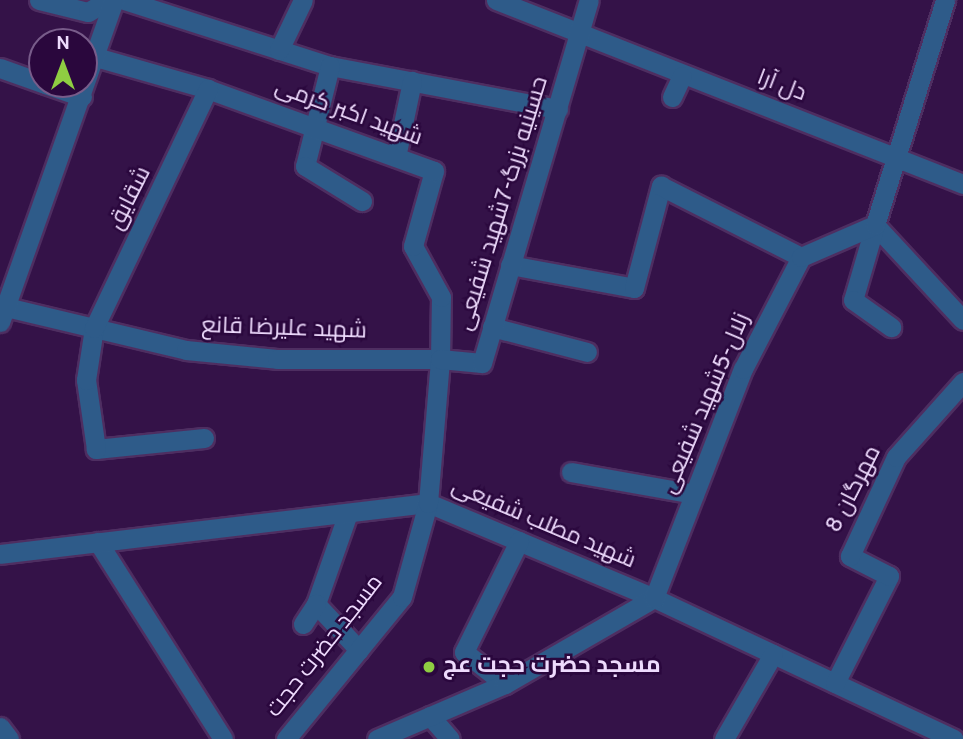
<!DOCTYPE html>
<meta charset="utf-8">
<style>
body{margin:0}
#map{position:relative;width:963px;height:739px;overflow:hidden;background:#341248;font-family:Overpass,Cairo,sans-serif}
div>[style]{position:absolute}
.roads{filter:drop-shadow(2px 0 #4e2e61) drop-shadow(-2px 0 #4e2e61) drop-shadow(0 2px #4e2e61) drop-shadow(0 -2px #4e2e61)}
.minor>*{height:19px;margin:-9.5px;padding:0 9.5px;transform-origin:9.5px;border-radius:9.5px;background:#2e5b89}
.dots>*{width:19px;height:19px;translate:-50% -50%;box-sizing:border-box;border:4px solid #2a073d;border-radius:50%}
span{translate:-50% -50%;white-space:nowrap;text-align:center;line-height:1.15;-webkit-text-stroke:5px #2a073d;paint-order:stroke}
.street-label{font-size:23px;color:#eedbfd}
.poi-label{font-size:23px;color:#eedbfd;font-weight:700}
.left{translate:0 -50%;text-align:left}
.north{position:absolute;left:28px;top:28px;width:70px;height:70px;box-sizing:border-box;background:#2a073d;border:2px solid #785c8a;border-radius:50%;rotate:0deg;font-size:19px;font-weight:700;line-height:28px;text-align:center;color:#eedbfd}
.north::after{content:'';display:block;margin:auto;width:24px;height:32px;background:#8fcd42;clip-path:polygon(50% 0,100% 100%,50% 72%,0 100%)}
</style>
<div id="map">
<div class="roads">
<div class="minor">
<i style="left:39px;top:0;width:50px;rotate:13.8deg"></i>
<i style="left:88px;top:12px;width:23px;rotate:-31deg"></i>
<i style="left:124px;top:0;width:216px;rotate:17.8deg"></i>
<i style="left:330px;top:66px;width:232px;rotate:10.7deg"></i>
<i style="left:496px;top:0;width:502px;rotate:21.5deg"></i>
<i style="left:279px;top:50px;width:55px;rotate:-64.4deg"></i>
<i style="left:330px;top:66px;width:103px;rotate:104deg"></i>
<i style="left:305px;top:166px;width:67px;rotate:31.6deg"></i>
<i style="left:0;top:68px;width:45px;rotate:19.7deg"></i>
<i style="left:45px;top:84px;width:39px;rotate:19deg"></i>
<i style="left:672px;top:97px;width:23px;rotate:-65deg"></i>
<i style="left:396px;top:157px;width:78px;rotate:-78.1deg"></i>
<i style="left:875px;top:225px;width:129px;rotate:47.2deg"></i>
<i style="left:875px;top:225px;width:78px;rotate:106.3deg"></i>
<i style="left:853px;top:300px;width:47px;rotate:35.4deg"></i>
<i style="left:510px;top:265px;width:126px;rotate:10.5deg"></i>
<i style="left:634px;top:288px;width:106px;rotate:-75.2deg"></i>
<i style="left:661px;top:186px;width:157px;rotate:26.9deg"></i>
<i style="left:6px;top:307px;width:185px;rotate:13.4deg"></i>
<i style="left:186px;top:350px;width:91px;rotate:5.6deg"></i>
<i style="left:277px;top:359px;width:163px"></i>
<i style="left:440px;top:359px;width:62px;rotate:-89.1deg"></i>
<i style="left:441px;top:297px;width:58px;rotate:-118.8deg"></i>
<i style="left:413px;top:246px;width:78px;rotate:-74.4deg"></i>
<i style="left:434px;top:171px;width:240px;rotate:-160.1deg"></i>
<i style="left:208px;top:89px;width:116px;rotate:-164.1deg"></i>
<i style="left:0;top:322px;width:342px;rotate:-70.5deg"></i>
<i style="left:492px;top:327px;width:98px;rotate:14.7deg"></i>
<i style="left:204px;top:438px;width:109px;rotate:174.2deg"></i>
<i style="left:96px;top:449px;width:70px;rotate:-98.2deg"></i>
<i style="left:86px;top:380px;width:53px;rotate:-81.3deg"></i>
<i style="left:94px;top:328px;width:265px;rotate:-64.5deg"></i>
<i style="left:571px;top:472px;width:125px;rotate:10.1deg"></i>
<i style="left:348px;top:513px;width:96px;rotate:109.4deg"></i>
<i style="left:316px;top:604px;width:63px;rotate:46.9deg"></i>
<i style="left:98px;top:542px;width:233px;rotate:57.6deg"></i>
<i style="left:0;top:554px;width:431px;rotate:-6.8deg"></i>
<i style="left:428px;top:503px;width:245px;rotate:22.8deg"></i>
<i style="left:654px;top:598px;width:331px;rotate:25.2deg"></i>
<i style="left:303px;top:624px;width:24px;rotate:-57deg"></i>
<i style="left:835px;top:683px;width:120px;rotate:-63.2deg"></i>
<i style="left:889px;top:576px;width:44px;rotate:-152.9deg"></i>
<i style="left:850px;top:556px;width:109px;rotate:-65.1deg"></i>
<i style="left:896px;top:457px;width:101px;rotate:-48.2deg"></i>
<i style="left:505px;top:684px;width:52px;rotate:-142deg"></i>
<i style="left:464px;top:652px;width:124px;rotate:-63.6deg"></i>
<i style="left:430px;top:716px;width:30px;rotate:49deg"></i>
<i style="left:0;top:727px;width:15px;rotate:53deg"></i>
<i style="left:286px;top:739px;width:183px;rotate:-50.8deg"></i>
<i style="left:402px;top:597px;width:98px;rotate:-74.5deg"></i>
<i style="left:428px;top:503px;width:144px;rotate:-85.2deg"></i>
<i style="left:440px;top:359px;width:42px;rotate:5.4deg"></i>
<i style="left:482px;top:363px;width:378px;rotate:-73.6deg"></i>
<i style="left:377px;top:739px;width:139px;rotate:-23.3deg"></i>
<i style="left:505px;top:684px;width:172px;rotate:-30deg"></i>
<i style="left:654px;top:598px;width:246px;rotate:-68.8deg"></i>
<i style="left:743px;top:369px;width:126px;rotate:-62.6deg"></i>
<i style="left:801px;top:257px;width:81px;rotate:-23.4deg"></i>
<i style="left:875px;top:225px;width:236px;rotate:-72.7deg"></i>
<i style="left:724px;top:739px;width:98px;rotate:-60deg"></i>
</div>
</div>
<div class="dots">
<i style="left:429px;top:667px;background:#8fcd42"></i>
</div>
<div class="street-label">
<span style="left:781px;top:87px;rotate:21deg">دل آرا</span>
<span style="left:348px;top:114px;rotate:20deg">شهید اکبر کرمی</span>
<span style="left:131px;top:199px;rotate:-63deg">شقایق</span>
<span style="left:504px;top:204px;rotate:-73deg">حسینیه بزرگ-7شهید شفیعی</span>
<span style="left:284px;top:330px;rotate:2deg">شهید علیرضا قانع</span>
<span style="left:707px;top:404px;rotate:-67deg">زلال-5شهید شفیعی</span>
<span style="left:855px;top:490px;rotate:-63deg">مهرگان 8</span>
<span style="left:543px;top:525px;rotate:23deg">شهید مطلب شفیعی</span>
<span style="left:326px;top:647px;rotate:-52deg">مسجد حضرت حجت</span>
</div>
<div class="poi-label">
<span class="left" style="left:443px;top:667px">مسجد حضرت حجت عج</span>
</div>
<div class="north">N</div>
</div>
